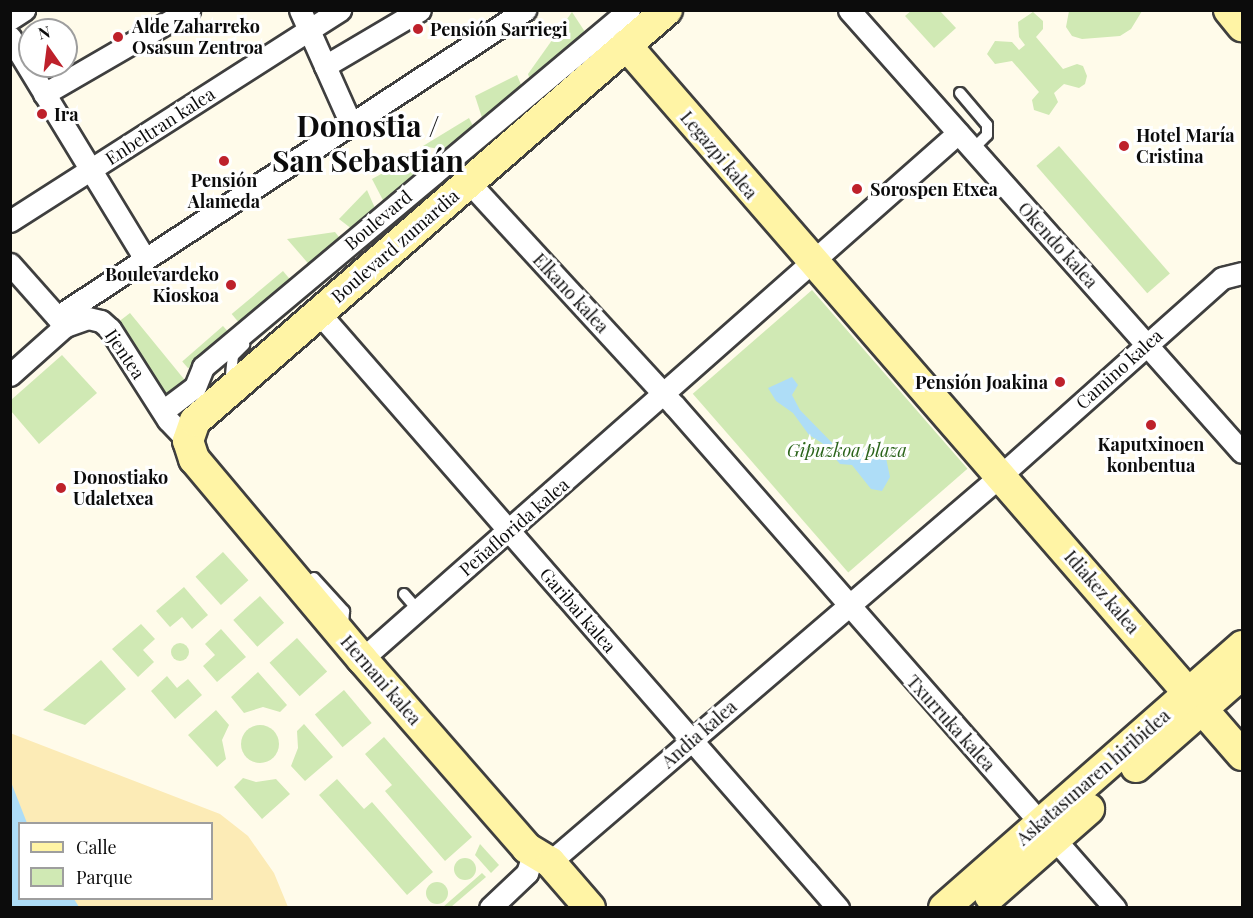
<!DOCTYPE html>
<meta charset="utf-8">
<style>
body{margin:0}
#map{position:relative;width:1253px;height:918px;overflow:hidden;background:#fffbea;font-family:"Playfair Display",serif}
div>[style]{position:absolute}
.green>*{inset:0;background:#d0e9b4;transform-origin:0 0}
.round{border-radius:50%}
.sand>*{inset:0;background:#fcebb6}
.water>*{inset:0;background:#aeddf7}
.roads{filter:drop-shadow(2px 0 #3f3f3f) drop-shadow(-2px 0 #3f3f3f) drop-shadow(0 2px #3f3f3f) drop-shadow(0 -2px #3f3f3f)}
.lane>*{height:10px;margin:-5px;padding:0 5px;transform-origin:5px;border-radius:5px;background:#fff}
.street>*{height:21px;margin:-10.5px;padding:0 10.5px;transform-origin:10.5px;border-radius:10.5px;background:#fff}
.secondary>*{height:30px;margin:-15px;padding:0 15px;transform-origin:15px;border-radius:15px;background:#fff4a5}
.dots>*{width:16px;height:16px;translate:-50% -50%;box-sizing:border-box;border:3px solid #fff;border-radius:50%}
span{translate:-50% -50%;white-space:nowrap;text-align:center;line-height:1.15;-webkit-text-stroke:6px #fff;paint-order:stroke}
.poi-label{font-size:18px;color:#0c0c0c;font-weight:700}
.left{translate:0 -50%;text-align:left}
.right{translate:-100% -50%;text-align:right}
.street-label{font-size:18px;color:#0c0c0c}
.park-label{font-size:18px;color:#2b641b;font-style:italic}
.town-label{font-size:30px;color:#0c0c0c;font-weight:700}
.frame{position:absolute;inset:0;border:12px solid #0c0c0c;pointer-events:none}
.legend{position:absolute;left:18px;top:822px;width:195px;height:78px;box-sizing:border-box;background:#fff;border:2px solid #9e9e9e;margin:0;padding:8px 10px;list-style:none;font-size:18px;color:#0c0c0c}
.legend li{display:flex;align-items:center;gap:12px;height:30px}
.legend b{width:30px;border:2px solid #9e9e9e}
.north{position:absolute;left:18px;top:18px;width:60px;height:60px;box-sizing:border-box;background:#fff;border:2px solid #9e9e9e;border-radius:50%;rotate:346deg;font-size:16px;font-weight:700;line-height:24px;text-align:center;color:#0c0c0c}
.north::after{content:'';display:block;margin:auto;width:21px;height:27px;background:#be212b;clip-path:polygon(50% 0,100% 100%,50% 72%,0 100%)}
</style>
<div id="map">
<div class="green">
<i style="clip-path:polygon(912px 10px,940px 11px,956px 28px,934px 48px,905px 16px)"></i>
<i style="clip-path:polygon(1069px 11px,1069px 10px,1142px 11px,1131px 29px,1120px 36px,1082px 39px,1072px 36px,1066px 27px)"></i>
<i style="clip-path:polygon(572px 12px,587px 35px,532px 86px,528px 74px)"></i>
<i style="clip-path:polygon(1033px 12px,1043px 21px,1043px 29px,1036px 37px,1063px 69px,1077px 64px,1083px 66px,1087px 76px,1085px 84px,1079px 88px,1064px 84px,1054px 93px,1058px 102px,1049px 115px,1034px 110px,1032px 100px,1039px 92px,1012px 61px,995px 64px,987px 54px,995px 41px,1012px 42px,1019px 50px,1025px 45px,1019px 37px,1018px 22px)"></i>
<i style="clip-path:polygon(517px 75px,524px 92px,485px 127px,475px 96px)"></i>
<i style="clip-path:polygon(469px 118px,477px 134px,454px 152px,423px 146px)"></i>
<i style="left:1059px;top:146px;width:169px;height:30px;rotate:49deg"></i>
<i style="clip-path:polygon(414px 156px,437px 166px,387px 208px,372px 179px)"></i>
<i style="clip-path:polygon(367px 190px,378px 215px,357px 233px,339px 219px)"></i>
<i style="clip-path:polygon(335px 232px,343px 242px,313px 269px,287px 239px)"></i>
<i style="left:283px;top:271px;width:16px;height:67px;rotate:50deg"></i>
<i style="left:812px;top:290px;width:237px;height:158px;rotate:49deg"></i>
<i style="clip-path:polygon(130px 313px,188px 384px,166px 404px,117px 323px)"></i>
<i style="left:223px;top:326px;width:9px;height:54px;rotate:49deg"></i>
<i style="clip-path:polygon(62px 355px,97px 393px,39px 444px,11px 411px,11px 400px)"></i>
<i style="left:223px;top:552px;width:38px;height:37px;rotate:48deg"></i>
<i style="clip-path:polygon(184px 587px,208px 615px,192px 629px,182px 617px,170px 627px,156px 611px)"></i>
<i style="left:260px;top:596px;width:36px;height:36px;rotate:48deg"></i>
<i style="clip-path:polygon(141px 624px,155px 639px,143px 650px,154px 662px,138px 677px,112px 649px)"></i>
<i style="clip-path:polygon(221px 629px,246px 657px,217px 682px,203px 666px,215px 655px,205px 644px)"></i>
<i style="left:297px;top:638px;width:45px;height:37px;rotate:48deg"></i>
<i class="round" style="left:171px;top:643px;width:18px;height:18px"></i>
<i style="clip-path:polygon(101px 660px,126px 689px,85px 725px,43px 710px)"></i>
<i style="clip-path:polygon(258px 672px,287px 705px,280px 712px,263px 707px,244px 713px,231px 697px)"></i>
<i style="clip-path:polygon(167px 676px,177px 688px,188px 679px,202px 695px,175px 719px,151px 691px)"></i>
<i style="left:344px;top:690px;width:43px;height:38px;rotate:50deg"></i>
<i style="clip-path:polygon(216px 710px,229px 725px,222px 740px,226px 759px,217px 767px,188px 735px)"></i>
<i style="clip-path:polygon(304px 724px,333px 757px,305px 781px,291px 766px,298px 748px,297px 731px)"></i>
<i class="round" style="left:241px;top:725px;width:38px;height:38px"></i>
<i style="clip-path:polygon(384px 737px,472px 837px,445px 861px,385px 791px,392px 785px,365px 754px)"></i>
<i style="clip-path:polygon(243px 778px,256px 782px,276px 779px,290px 794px,262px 819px,234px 787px)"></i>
<i style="clip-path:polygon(337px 779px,364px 809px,372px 802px,433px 872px,407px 895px,319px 795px)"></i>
<i style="clip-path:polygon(480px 844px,499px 865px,491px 873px,475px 855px)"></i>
<i class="round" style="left:454px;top:858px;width:22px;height:22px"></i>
<i style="clip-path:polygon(482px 873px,486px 877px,451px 907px,443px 907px)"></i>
<i class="round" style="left:426px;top:882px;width:22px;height:22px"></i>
</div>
<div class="sand">
<i style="clip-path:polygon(evenodd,10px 733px,220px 814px,248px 836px,274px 873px,288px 907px,11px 907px,10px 733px,20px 824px,212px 824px,212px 898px,20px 898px,20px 824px)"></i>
</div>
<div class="water">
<i style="clip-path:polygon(792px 377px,798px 385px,792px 395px,800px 410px,842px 453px,872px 448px,886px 458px,890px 477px,882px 491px,871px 489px,852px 465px,840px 464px,822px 443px,809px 435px,793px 413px,776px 401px,768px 388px)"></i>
<i style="clip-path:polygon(11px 782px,27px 823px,20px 824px,20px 898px,74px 899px,79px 907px,11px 907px)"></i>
</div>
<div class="roads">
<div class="lane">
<i style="left:960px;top:93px;width:42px;rotate:49.8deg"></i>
<i style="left:987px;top:125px;width:10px;rotate:90deg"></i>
<i style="left:987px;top:135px;width:20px;rotate:135deg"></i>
<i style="left:230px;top:384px;width:28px;rotate:-84deg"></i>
<i style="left:233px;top:356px;width:16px;rotate:-45deg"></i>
<i style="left:314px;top:578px;width:45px;rotate:47.7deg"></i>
<i style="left:344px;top:611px;width:15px;rotate:94deg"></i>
<i style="left:404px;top:594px;width:21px;rotate:49deg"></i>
</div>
<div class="street">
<i style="left:300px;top:10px;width:61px;rotate:65.9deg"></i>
<i style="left:325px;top:66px;width:110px;rotate:-30.5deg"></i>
<i style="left:849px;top:10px;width:591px;rotate:48.36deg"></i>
<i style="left:10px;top:19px;width:17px;rotate:-33deg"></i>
<i style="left:10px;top:37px;width:260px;rotate:58.7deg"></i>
<i style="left:325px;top:66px;width:64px;rotate:65.9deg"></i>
<i style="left:44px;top:94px;width:168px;rotate:-30.1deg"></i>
<i style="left:477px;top:191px;width:291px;rotate:47.4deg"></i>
<i style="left:674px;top:405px;width:669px;rotate:48.76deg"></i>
<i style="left:10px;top:221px;width:392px;rotate:-32.6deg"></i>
<i style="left:10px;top:264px;width:83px;rotate:48.4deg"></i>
<i style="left:319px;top:313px;width:790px;rotate:48.9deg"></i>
<i style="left:57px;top:317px;width:560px;rotate:-33.26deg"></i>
<i style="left:10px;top:375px;width:74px;rotate:-41.7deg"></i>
<i style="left:65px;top:326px;width:24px;rotate:-19deg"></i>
<i style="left:88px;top:318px;width:13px;rotate:13deg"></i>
<i style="left:101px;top:321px;width:12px;rotate:42deg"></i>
<i style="left:110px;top:329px;width:108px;rotate:57.5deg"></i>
<i style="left:168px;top:420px;width:29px;rotate:46deg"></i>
<i style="left:163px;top:411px;width:40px;rotate:-37deg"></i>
<i style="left:195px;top:387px;width:22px;rotate:-68deg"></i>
<i style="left:203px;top:367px;width:556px;rotate:-39.96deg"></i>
<i style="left:362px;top:659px;width:795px;rotate:-41.43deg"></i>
<i style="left:550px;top:862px;width:593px;rotate:-40.62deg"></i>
<i style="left:1000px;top:476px;width:297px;rotate:-41.7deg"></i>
<i style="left:1222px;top:278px;width:21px;rotate:-14deg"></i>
<i style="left:490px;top:908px;width:51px;rotate:-43.4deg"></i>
<i style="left:527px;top:873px;width:13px;rotate:-72deg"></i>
<i style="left:531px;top:861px;width:14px;rotate:-107deg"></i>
</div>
<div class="secondary">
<i style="left:1229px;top:10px;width:21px;rotate:51deg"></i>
<i style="left:626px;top:45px;width:940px;rotate:49.05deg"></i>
<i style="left:1136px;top:767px;width:141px;rotate:-41.3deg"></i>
<i style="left:990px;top:896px;width:132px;rotate:-41.3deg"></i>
<i style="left:590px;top:908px;width:61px;rotate:-131deg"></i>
<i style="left:550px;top:862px;width:27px;rotate:-149deg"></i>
<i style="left:527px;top:848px;width:251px;rotate:-131.1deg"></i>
<i style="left:362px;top:659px;width:261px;rotate:-130deg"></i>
<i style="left:194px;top:459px;width:19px;rotate:-108deg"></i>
<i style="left:188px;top:441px;width:21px;rotate:-71deg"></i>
<i style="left:195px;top:421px;width:626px;rotate:-41.05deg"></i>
<i style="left:944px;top:908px;width:397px;rotate:-41.3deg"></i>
</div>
</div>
<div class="dots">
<i style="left:418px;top:29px;background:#be212b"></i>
<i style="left:118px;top:37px;background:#be212b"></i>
<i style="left:42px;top:114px;background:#be212b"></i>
<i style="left:1124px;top:146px;background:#be212b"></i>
<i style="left:224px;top:161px;background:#be212b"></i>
<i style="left:857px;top:189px;background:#be212b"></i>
<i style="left:231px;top:285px;background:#be212b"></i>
<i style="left:1060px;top:382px;background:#be212b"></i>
<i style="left:1151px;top:425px;background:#be212b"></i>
<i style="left:61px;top:488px;background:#be212b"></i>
</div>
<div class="poi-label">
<span class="left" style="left:132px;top:37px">Alde Zaharreko<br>Osasun Zentroa</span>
<span class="left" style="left:430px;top:29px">Pensión Sarriegi</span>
<span class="left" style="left:54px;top:114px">Ira</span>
<span class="left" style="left:1136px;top:146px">Hotel María<br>Cristina</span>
<span style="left:224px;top:191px">Pensión<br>Alameda</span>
<span class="left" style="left:870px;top:189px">Sorospen Etxea</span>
<span class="right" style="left:219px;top:285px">Boulevardeko<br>Kioskoa</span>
<span class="right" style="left:1048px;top:382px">Pensión Joakina</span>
<span style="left:1151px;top:455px">Kaputxinoen<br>konbentua</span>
<span class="left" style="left:73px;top:488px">Donostiako<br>Udaletxea</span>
</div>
<div class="street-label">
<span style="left:160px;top:126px;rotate:-33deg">Enbeltran kalea</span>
<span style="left:719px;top:155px;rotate:50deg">Legazpi kalea</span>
<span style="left:378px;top:220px;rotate:-40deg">Boulevard</span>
<span style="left:1058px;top:245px;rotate:48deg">Okendo kalea</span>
<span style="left:395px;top:246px;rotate:-41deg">Boulevard zumardia</span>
<span style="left:571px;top:293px;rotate:47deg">Elkano kalea</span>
<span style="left:125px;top:354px;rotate:56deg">Ijentea</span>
<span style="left:1119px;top:369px;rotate:-42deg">Camino kalea</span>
<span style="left:514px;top:527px;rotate:-41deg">Peñaflorida kalea</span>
<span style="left:1102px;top:592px;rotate:49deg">Idiakez kalea</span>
<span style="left:578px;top:610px;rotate:49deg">Garibai kalea</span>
<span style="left:381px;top:680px;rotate:49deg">Hernani kalea</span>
<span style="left:951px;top:723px;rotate:48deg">Txurruka kalea</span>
<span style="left:699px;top:734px;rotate:-41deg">Andia kalea</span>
<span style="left:1093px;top:777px;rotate:-41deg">Askatasunaren hiribidea</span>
</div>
<div class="park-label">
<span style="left:847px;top:450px">Gipuzkoa plaza</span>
</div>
<div class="town-label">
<span style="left:368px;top:142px">Donostia /<br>San Sebastián</span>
</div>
<div class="frame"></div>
<ul class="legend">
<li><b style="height:8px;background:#fff4a5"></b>Calle</li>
<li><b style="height:16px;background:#d0e9b4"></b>Parque</li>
</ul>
<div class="north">N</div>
</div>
